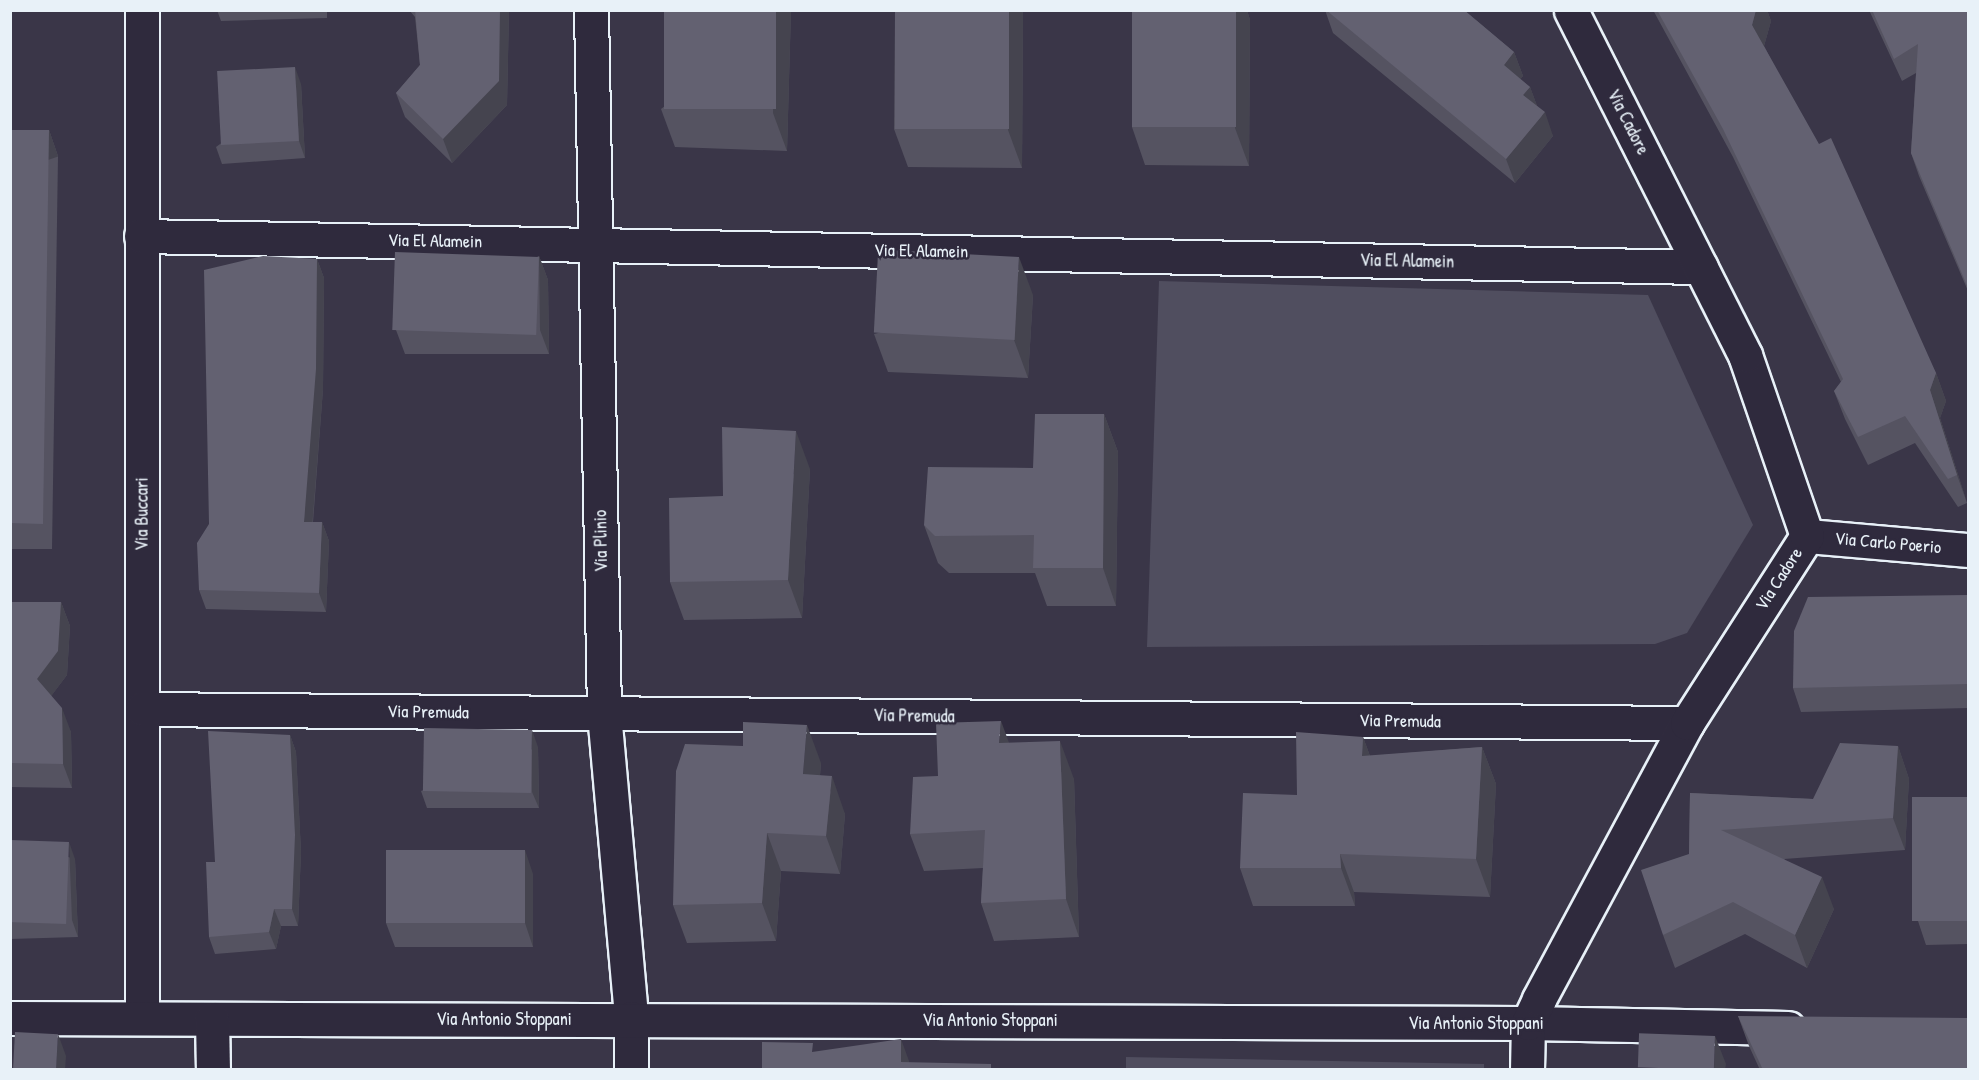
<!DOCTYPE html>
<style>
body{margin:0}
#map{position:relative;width:1979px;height:1080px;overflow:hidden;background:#3a3648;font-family:"Patrick Hand",sans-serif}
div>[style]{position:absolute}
.green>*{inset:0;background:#504e5f}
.roads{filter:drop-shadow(2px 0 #e8f1f8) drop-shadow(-2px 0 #e8f1f8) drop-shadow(0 2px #e8f1f8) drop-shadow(0 -2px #e8f1f8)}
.minor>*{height:33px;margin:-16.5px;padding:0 16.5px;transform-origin:16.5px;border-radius:16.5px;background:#2f2a3d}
.wall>*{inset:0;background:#555361}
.shaded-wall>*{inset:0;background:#45444f;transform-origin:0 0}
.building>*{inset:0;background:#636171;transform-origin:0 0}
span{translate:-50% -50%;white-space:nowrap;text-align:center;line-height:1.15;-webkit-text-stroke:5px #2f2a3d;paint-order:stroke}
.street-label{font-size:18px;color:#e8f1f8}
.frame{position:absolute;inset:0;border:12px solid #e8f1f8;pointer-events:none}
</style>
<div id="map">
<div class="green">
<i style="clip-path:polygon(1159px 281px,1648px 295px,1753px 525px,1687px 633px,1655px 644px,1147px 647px)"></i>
<i style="clip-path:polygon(1126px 1057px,1484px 1064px,1484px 1069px,1126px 1070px)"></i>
</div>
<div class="roads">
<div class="minor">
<i style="left:142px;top:10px;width:1007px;rotate:90deg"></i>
<i style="left:591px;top:10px;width:703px;rotate:88.94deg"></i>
<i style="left:604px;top:713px;width:306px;rotate:84.9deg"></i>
<i style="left:631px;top:1018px;width:52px;rotate:90deg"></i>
<i style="left:141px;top:236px;width:1560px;rotate:1.14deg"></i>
<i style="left:1807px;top:536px;width:162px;rotate:5deg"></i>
<i style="left:142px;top:709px;width:1545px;rotate:0.52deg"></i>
<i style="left:10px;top:1018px;width:1518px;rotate:0.19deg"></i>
<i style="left:1528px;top:1023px;width:260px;rotate:1.1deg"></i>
<i style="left:212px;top:1019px;width:51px;rotate:88.9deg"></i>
<i style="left:1527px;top:1070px;width:47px;rotate:-88.8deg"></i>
<i style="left:1528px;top:1023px;width:26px;rotate:-65deg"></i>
<i style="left:1539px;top:999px;width:313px;rotate:-61.8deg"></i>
<i style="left:1687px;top:723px;width:222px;rotate:-57.3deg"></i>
<i style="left:1807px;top:536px;width:191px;rotate:-108.9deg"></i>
<i style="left:1745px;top:355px;width:386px;rotate:-116.8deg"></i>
</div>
</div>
<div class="wall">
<i style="clip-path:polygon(217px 10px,327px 10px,327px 18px,221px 21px)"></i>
<i style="clip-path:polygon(409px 10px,509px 10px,507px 105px,452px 163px,405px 117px,396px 93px,420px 65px,415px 17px)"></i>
<i style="clip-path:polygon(791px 10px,787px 151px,675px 147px,661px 109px)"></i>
<i style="clip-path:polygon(895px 10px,1022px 10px,1023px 14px,1022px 168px,908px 167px,894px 129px)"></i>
<i style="clip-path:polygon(1132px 10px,1247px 10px,1250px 20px,1249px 166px,1145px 165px,1132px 127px)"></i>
<i style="clip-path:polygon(1325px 10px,1464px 10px,1514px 52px,1523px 76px,1520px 79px,1530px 87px,1537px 106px,1553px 136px,1515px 183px,1333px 33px)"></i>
<i style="clip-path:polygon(1653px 10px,1767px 10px,1771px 21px,1764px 46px,1936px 373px,1946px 401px,1940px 418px,1967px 503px,1958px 507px,1915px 443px,1868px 465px,1845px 419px,1834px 391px,1841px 382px,1733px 157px)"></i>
<i style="clip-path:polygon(1869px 10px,1968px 10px,1968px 291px,1919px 176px,1911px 153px,1916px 73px,1902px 81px)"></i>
<i style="clip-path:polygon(301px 84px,305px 158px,222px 164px,216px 147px)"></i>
<i style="clip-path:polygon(10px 130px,49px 130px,58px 156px,52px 549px,10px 549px)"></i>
<i style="clip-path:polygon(539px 256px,548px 280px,549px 354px,405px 354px,396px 330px)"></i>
<i style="clip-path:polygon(317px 259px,324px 278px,323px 389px,313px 522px,322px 522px,329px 541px,326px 612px,206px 609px,199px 590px,209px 524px)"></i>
<i style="clip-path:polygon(1033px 295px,1028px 378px,888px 372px,874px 334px)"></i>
<i style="clip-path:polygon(1104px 414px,1118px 452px,1116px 606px,1047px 606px,1035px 573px,949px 573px,938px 563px,924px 525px,1033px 468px)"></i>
<i style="clip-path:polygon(810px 469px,802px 618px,684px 620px,670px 582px,723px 496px)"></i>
<i style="clip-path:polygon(1968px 595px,1968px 708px,1801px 712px,1793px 688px)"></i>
<i style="clip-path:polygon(10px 602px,61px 602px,70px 626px,67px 675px,51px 696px,71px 732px,72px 788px,10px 787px)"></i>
<i style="clip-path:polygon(290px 735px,296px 752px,301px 852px,298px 926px,281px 926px,276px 949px,215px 954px,209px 937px,215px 862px)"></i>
<i style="clip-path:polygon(1363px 737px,1370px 756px,1482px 747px,1496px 784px,1490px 897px,1354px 892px,1355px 906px,1253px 906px,1240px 868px,1297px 795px)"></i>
<i style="clip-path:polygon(1009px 743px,1074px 779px,1079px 937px,994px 941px,981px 903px,983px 868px,924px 871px,910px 834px,938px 776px)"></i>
<i style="clip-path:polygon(1898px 746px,1909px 779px,1905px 850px,1784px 859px,1834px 909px,1807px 968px,1745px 934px,1675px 968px,1663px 935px,1689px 854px,1690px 793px,1813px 799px)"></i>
<i style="clip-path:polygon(538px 747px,539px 808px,427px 808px,421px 791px)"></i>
<i style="clip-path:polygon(821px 763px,820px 775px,845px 814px,840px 874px,781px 871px,776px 941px,687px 943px,673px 905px)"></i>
<i style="clip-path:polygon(1968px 797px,1968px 944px,1926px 945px,1918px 921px)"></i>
<i style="clip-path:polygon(10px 840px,75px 859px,78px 937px,10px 939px)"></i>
<i style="clip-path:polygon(533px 874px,533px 947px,395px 947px,386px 923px)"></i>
<i style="clip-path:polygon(1738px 1016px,1968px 1070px,1760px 1070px,1749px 1046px)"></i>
</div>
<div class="shaded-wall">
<i style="clip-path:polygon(500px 10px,509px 10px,507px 105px,452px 163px,443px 139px)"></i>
<i style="clip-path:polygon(776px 10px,791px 10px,787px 151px,773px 113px)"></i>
<i style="clip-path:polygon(1009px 10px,1022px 10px,1023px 14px,1022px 168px,1008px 130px)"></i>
<i style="clip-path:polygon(1236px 10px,1247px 10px,1250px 20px,1249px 166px,1235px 128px)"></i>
<i style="clip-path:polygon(1756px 10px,1767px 10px,1771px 21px,1762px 53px,1752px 25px)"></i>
<i style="clip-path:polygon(1514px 52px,1523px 76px,1512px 89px,1504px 65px)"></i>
<i style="clip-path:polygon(295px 67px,301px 84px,305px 158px,299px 141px)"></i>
<i style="clip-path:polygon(1530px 87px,1539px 111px,1523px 95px)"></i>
<i style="clip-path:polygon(1545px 112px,1553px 136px,1515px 183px,1506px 159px)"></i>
<i style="left:49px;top:130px;width:28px;height:394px;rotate:71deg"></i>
<i style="clip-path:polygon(539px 256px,548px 280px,549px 354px,540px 330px)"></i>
<i style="clip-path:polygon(1019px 257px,1033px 295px,1028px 378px,1014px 340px)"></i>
<i style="clip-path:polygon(317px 259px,324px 278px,323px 389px,311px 541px,304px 522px)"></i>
<i style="clip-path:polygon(1936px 373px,1946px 401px,1940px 418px,1967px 503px,1957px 475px,1930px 390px)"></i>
<i style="clip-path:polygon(1104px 414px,1118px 452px,1116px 606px,1103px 568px)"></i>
<i style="clip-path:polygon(796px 431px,810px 469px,802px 618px,788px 580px)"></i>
<i style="clip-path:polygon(322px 522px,329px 541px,326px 612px,319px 593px)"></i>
<i style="clip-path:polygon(61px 602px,70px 626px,67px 675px,46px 703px,37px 679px)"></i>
<i style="clip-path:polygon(62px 708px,71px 732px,72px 788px,63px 764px)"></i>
<i style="clip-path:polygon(1001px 721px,1015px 759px,999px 743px)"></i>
<i style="clip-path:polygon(807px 725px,821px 763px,817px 812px,803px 774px)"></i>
<i style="clip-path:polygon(532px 730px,538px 747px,539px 808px,532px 792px)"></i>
<i style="clip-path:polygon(290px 735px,296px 752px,301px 852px,298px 926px,292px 909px)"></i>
<i style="clip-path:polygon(1363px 737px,1377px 775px,1362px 756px)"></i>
<i style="clip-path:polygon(1060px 741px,1074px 779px,1079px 937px,1066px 899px)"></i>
<i style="clip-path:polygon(1898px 746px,1909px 779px,1905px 850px,1893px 818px)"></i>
<i style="clip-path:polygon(1482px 747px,1496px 784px,1490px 897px,1476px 859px)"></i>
<i style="clip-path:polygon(832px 776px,845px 814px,840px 874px,826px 836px)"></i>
<i style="clip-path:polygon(767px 833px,781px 871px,776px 941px,762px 903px)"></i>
<i style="clip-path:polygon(69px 842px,75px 859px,78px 937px,72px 920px)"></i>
<i style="clip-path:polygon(525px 850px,533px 874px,533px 947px,525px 923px)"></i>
<i style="clip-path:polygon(1340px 854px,1354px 892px,1355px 906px,1341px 868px)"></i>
<i style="clip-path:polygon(1822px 877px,1834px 909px,1807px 968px,1795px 935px)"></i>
<i style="clip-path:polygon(274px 909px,281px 926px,276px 949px,269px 932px)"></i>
<i style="clip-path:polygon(58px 1034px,66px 1056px,65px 1070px,56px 1070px)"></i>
<i style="clip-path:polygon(1715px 1036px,1726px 1064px,1725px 1070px,1714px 1070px)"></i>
<i style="clip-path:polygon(901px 1039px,909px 1061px,909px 1070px,901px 1062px)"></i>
</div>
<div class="building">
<i style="clip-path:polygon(415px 10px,500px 10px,499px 81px,443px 139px,396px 93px,420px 65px)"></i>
<i style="left:664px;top:10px;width:112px;height:99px"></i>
<i style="left:895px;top:10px;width:114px;height:119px"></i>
<i style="left:1132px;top:10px;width:104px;height:117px"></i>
<i style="clip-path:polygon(1326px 10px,1464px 10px,1514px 52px,1504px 65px,1530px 87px,1523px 95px,1545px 112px,1506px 159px)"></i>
<i style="clip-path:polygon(1657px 10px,1756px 10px,1752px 25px,1819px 144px,1831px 138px,1936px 373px,1930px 390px,1957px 475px,1948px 479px,1905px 416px,1858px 437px,1834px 391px,1843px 379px,1723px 129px)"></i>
<i style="clip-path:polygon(1872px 10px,1968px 10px,1968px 288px,1911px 153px,1918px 44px,1894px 59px)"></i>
<i style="left:295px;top:67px;width:74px;height:78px;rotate:87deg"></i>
<i style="clip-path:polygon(10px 130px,49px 130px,43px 524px,10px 523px)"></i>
<i style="left:395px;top:252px;width:144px;height:78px;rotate:2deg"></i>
<i style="clip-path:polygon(263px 256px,317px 259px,316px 369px,304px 522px,322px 522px,319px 593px,199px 590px,197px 543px,209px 524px,204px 270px)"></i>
<i style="left:1019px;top:257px;width:83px;height:141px;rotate:93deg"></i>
<i style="clip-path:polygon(1035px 414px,1104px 414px,1103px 568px,1033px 568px,1034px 535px,935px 536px,924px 525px,928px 467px,1033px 468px)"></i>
<i style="clip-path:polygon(722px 427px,796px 431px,788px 580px,670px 582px,669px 498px,723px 496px)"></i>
<i style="clip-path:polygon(1968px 595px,1968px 684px,1793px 688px,1794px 631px,1808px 597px)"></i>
<i style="clip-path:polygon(10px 602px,61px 602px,58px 651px,37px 679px,62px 708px,63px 764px,10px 763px)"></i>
<i style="clip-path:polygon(1001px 721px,999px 743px,1060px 741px,1066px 899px,981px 903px,985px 830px,910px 834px,913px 777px,938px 776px,936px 723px)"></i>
<i style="clip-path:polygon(743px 722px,807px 725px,803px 774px,832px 776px,826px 836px,767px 833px,762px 903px,673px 905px,676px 771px,685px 744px,743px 746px)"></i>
<i style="left:424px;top:728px;width:108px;height:63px;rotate:1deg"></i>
<i style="clip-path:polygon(208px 731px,290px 735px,295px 835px,292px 909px,274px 909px,269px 932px,209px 937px,206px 862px,215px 862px)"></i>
<i style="clip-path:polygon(1296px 732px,1363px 737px,1362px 756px,1482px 747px,1476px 859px,1340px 854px,1341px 868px,1240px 868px,1243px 793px,1297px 795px)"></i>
<i style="clip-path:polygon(1840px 743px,1898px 746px,1893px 818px,1721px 830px,1822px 877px,1795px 935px,1733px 902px,1663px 935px,1641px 870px,1689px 854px,1690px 793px,1813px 799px)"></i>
<i style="left:1912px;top:797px;width:56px;height:124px"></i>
<i style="left:10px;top:840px;width:59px;height:82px;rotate:2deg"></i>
<i style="left:386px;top:850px;width:139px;height:73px"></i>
<i style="clip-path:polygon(1738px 1016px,1968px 1018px,1968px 1070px,1763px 1070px)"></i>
<i style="left:15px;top:1032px;width:43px;height:38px;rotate:3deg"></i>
<i style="left:1715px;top:1036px;width:34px;height:76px;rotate:92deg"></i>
<i style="clip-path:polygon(901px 1039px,901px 1062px,991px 1064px,991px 1070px,762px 1070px,762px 1042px,813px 1043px,812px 1052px)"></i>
<i style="clip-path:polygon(388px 1068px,388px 1070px,257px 1070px,257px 1069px)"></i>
</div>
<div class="street-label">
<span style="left:1628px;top:122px;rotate:63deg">Via Cadore</span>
<span style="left:435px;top:241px;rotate:1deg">Via El Alamein</span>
<span style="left:921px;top:251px;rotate:1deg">Via El Alamein</span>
<span style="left:1407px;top:261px;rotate:1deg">Via El Alamein</span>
<span style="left:142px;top:514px;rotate:-90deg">Via Buccari</span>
<span style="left:601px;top:541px;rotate:-91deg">Via Plinio</span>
<span style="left:1888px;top:543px;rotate:5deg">Via Carlo Poerio</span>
<span style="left:1779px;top:579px;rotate:-57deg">Via Cadore</span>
<span style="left:428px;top:712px;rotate:1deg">Via Premuda</span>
<span style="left:914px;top:716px;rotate:1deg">Via Premuda</span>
<span style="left:1400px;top:721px;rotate:1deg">Via Premuda</span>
<span style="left:504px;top:1019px">Via Antonio Stoppani</span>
<span style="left:990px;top:1020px">Via Antonio Stoppani</span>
<span style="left:1476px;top:1023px">Via Antonio Stoppani</span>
</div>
<div class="frame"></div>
</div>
